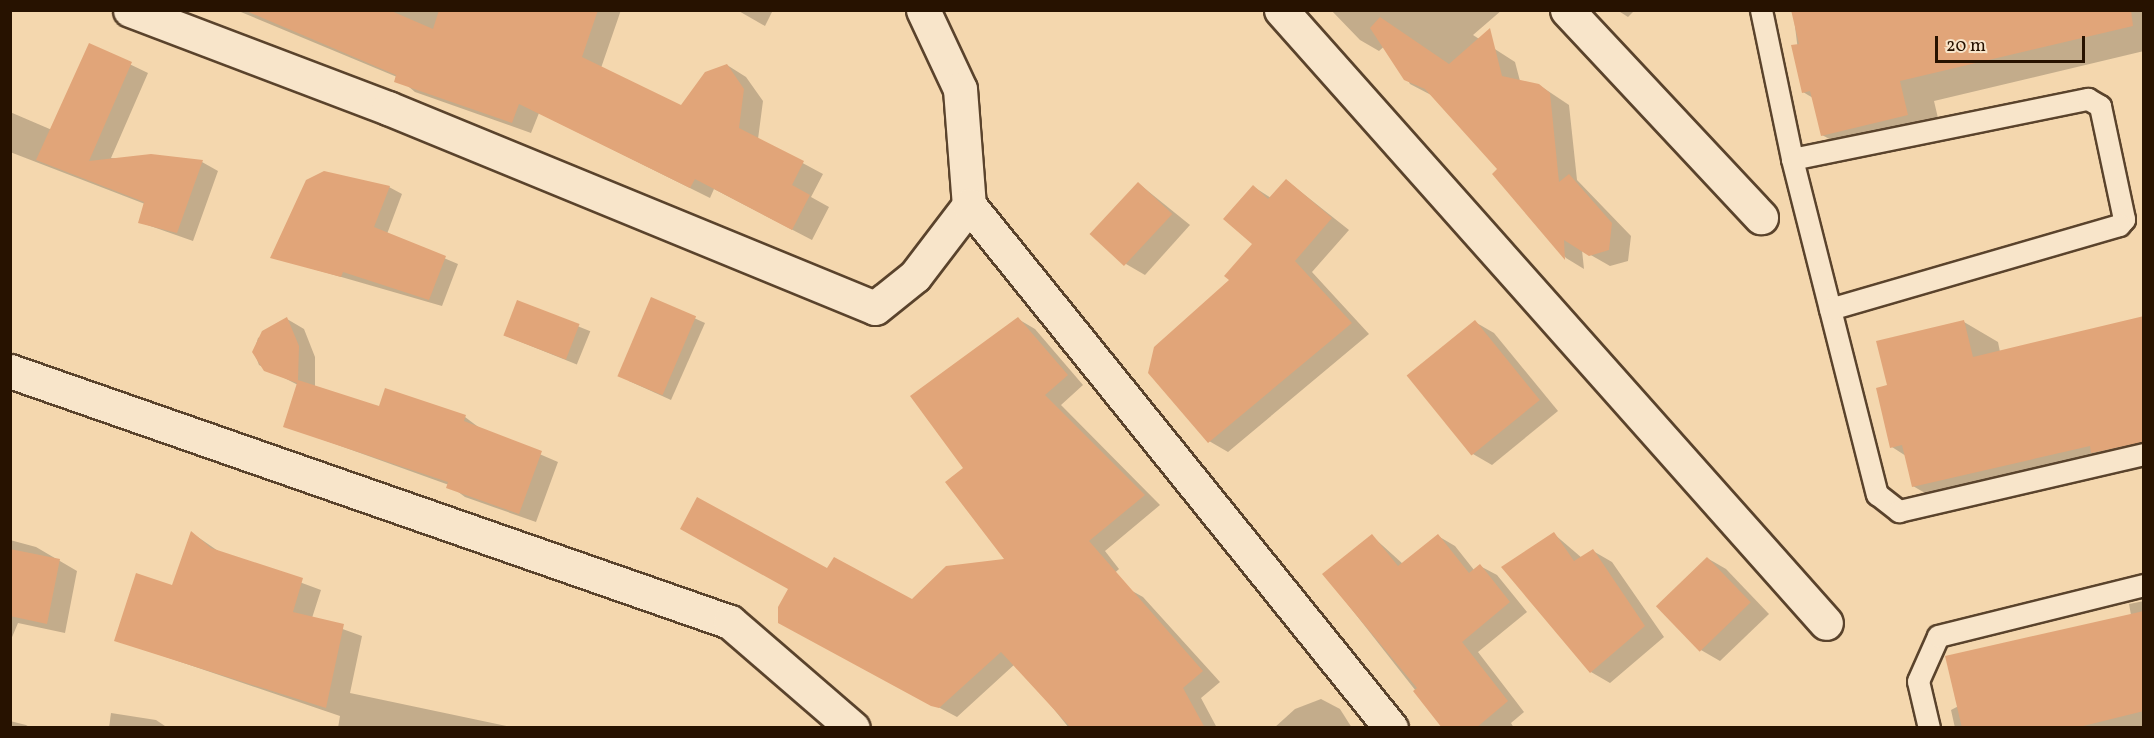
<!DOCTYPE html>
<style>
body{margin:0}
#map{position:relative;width:2154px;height:738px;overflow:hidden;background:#f4d7ae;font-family:Vollkorn,serif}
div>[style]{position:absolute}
.shadow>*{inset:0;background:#0003;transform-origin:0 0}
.building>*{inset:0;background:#e1a579;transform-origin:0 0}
.roads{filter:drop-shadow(2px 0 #5a432c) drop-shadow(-2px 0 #5a432c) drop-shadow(0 2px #5a432c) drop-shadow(0 -2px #5a432c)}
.service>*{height:21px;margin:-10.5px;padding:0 10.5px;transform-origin:10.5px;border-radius:10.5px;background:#f8e5ca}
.minor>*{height:33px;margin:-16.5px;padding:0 16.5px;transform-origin:16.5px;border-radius:16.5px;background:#f8e5ca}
span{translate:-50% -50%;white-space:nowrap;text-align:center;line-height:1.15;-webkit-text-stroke:4.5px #f8e5ca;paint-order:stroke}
.frame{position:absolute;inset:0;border:12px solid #271200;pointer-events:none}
.scale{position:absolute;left:1935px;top:36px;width:150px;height:27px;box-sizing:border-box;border:3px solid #271200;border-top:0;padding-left:8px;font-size:18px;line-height:21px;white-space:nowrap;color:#271200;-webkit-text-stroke:4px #f8e5ca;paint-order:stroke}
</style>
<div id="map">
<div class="shadow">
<i style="clip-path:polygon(236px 10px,621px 10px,601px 68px,681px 106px,727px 65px,746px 77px,763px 101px,758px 139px,823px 174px,811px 197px,829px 207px,812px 240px,714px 189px,710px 198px,539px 113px,531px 133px,415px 92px,397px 77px)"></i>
<i style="clip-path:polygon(737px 10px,773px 10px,765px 26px)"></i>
<i style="clip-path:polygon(1331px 10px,1502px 10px,1473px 35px,1515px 62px,1520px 81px,1539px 85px,1569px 105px,1577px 180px,1631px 236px,1628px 261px,1610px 266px,1582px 250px,1584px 269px,1566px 258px,1494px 174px,1499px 169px,1433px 96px,1410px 84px,1388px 43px,1379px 51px,1360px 40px)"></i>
<i style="clip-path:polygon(1617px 10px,1635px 10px,1628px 17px)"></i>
<i style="clip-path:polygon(1793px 10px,2144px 10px,2144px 51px,1934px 101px,1942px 135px,1857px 154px,1822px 135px,1813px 98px,1803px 92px)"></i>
<i style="clip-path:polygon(90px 45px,148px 73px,111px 158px,202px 162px,218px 171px,193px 241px,139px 222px,145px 204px,10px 152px,10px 112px,52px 130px)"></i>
<i style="clip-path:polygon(1286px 180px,1349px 230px,1312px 272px,1369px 334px,1228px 452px,1209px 441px,1231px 280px,1254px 244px,1254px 187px,1271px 198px)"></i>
<i style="clip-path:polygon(1138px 183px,1190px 225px,1145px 275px,1126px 264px)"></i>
<i style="clip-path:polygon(389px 187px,402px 194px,387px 234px,458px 264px,442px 306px,272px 257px)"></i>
<i style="clip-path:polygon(652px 299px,705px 323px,671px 400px,629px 381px)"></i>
<i style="left:518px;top:302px;width:78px;height:36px;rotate:22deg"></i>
<i style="clip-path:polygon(2144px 318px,2144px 468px,2127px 472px,2117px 466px,1947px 506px,1913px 486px,1906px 456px,1892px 447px,1889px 386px,1964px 322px,1998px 342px,2000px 352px)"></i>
<i style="clip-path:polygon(287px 319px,304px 329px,315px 357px,315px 387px,380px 408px,465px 417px,481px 429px,558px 462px,536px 522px,465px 497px,449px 485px,285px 426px,298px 385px,259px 365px,254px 352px,258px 338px)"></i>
<i style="clip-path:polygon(1018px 319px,1035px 329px,1083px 385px,1061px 405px,1160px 505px,1105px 551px,1119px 569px,957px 717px,797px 632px,828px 570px,912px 601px,1007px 560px,965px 469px)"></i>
<i style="clip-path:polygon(1475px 322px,1494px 333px,1558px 411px,1492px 465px,1473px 454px)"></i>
<i style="clip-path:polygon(192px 533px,221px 553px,321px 590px,312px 618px,362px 636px,350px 693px,516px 728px,338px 728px,340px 716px,116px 640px,173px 586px)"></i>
<i style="clip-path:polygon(1554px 534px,1582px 558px,1593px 551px,1612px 562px,1664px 637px,1610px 683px,1591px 672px)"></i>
<i style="clip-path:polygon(1372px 536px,1403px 564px,1438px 536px,1455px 546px,1474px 570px,1480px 566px,1497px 575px,1527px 612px,1478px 652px,1524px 712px,1511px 723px,1514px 728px,1445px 728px,1324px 574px)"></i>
<i style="clip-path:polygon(10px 540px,36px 547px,77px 571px,65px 633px,18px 623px,10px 642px)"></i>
<i style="clip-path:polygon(1707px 558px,1726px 569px,1769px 614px,1720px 661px,1701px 650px,1658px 606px)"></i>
<i style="clip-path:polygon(1125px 587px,1143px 597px,1220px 682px,1201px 698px,1217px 728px,1069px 728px,1041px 693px)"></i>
<i style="clip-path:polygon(2144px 601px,2144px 728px,1955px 728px,1951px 710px,2131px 615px,2129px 604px)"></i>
<i style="clip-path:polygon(1321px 699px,1340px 709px,1352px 728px,1274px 728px,1295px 709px)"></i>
<i style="clip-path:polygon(111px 713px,156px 720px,168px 728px,109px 728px)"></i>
<i style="clip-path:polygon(10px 721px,26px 725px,31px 728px,10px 728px)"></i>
</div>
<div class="building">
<i style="clip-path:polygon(244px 10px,389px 10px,433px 29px,439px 10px,598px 10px,582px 57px,681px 105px,705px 72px,727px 64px,744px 89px,739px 128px,804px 161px,792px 185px,810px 195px,792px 230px,695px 179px,690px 188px,519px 104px,512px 123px,394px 82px,396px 75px)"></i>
<i style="clip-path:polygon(1791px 10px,2131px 10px,2133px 26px,1900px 81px,1908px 115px,1821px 136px,1810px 91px,1802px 93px,1791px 45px,1799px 44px)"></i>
<i style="clip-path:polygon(1380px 17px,1449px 64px,1490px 28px,1502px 76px,1539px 84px,1550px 93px,1559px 182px,1569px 174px,1612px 223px,1609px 250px,1589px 256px,1564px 240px,1565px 260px,1492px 174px,1497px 169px,1425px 89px,1404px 80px,1370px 28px)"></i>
<i style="clip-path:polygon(89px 43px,132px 62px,89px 161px,151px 154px,203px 160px,177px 233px,138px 223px,144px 202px,36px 160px)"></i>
<i style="clip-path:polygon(324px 171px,390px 186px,374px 227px,446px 256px,429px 300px,343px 272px,341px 277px,270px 258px,306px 180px)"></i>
<i style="clip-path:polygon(1286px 179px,1332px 218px,1295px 261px,1352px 323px,1208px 443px,1148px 373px,1154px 347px,1229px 280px,1224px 276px,1252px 244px,1223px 219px,1253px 185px,1268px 199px)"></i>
<i style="left:1138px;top:182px;width:47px;height:71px;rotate:43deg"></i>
<i style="left:651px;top:297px;width:49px;height:86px;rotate:23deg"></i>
<i style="left:517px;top:300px;width:67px;height:38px;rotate:21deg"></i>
<i style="clip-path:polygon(2144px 316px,2144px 442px,2091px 453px,2090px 446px,1912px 487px,1902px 445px,1890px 448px,1876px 388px,1887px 385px,1876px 341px,1964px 320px,1973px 357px)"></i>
<i style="clip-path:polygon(287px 317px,299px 346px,298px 380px,379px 406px,385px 388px,466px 415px,464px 421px,542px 451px,519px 514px,446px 488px,448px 482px,283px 427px,297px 383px,264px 371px,252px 352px,262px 331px)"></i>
<i style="clip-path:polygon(1018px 317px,1068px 375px,1045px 395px,1145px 495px,1089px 541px,1203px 671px,1183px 688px,1205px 728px,1071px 728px,1001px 652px,939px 708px,931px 706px,778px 623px,778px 607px,788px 589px,680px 529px,697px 497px,827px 568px,834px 557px,912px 599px,946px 566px,1004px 559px,945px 482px,963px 468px,910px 396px)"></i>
<i style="left:1475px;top:320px;width:103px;height:88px;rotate:51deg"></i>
<i style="clip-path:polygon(191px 531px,211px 548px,303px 578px,293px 612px,344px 624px,326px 708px,114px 641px,136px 573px,172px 585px)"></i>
<i style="clip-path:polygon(1554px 532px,1574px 561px,1593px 549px,1645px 626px,1590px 673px,1501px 567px)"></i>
<i style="clip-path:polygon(1372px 534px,1398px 566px,1438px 534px,1469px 573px,1480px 564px,1510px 602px,1462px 642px,1508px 701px,1476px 728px,1442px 728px,1413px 691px,1417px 688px,1322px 574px)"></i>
<i style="clip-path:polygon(10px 549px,60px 559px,47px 624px,10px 616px)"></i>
<i style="left:1707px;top:557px;width:63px;height:71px;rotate:46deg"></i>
<i style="clip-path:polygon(2144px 611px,2144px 711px,2075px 728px,1962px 728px,1945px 656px)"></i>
</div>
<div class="roads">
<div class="service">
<i style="left:1761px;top:10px;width:152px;rotate:78.2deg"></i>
<i style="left:1792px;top:159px;width:346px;rotate:75.8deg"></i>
<i style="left:1877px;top:494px;width:28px;rotate:38deg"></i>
<i style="left:1899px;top:511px;width:252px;rotate:-13.1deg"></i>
<i style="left:1792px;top:159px;width:302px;rotate:-11.5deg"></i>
<i style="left:2088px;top:99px;width:14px;rotate:30deg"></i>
<i style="left:2100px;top:106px;width:116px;rotate:78deg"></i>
<i style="left:2124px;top:219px;width:8px;rotate:130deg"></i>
<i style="left:2119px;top:225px;width:301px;rotate:163.8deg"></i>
<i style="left:1929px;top:728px;width:48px;rotate:-103.2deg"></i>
<i style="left:1918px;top:681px;width:49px;rotate:-66deg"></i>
<i style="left:1938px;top:636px;width:212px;rotate:-13.9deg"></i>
</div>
<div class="minor">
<i style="left:130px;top:10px;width:276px;rotate:20.8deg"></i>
<i style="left:388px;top:108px;width:526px;rotate:22.33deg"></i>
<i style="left:875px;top:308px;width:51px;rotate:-38.7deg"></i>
<i style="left:915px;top:276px;width:89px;rotate:-52.7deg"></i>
<i style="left:923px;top:10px;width:87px;rotate:64.9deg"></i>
<i style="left:960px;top:89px;width:116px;rotate:85.6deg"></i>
<i style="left:969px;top:205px;width:672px;rotate:51.1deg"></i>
<i style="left:1281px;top:10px;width:820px;rotate:48.36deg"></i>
<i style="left:1567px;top:10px;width:284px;rotate:46.9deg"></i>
<i style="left:10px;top:371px;width:762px;rotate:19.22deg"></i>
<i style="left:730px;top:622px;width:162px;rotate:40.8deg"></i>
</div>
</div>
<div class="frame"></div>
<div class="scale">20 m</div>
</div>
